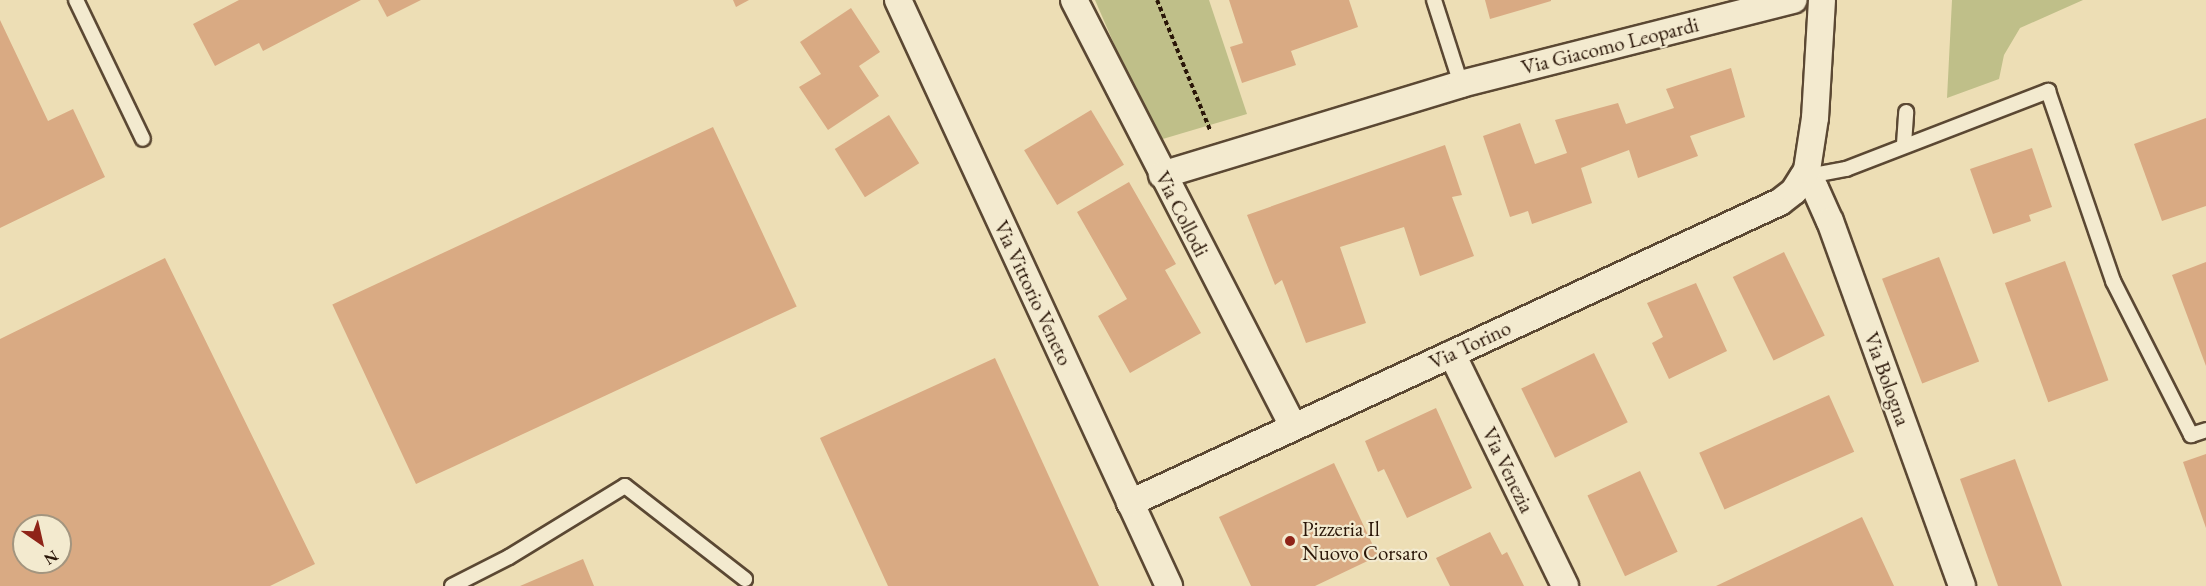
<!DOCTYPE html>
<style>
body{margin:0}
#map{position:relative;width:2206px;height:586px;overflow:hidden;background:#eddeb5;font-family:"EB Garamond",serif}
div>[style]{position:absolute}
.green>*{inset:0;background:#bfbf89}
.building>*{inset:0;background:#d9aa83;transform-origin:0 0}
.path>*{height:4px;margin-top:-2px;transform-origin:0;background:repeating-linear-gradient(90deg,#2a1608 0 4.5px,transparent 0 7.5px)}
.roads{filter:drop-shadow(2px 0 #5b4833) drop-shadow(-2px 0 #5b4833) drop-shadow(0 2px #5b4833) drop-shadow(0 -2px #5b4833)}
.service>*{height:14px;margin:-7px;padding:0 7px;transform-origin:7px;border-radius:7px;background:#f3eacf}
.minor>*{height:26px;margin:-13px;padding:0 13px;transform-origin:13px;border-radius:13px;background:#f3eacf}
.dots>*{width:16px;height:16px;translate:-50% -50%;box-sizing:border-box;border:3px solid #f3eacf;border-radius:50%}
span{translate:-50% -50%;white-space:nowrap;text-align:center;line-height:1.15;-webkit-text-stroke:4.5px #f3eacf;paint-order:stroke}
.street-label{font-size:21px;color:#2a1608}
.poi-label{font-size:21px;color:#2a1608}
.left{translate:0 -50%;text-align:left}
.north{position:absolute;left:12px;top:514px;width:60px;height:60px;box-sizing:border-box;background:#f3eacf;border:2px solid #a3957f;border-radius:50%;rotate:146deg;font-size:16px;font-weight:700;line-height:24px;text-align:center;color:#2a1608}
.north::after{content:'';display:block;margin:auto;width:21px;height:27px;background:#8f2418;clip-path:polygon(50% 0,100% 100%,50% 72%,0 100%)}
</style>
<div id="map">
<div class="green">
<i style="clip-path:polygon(1095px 0,1209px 0,1247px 114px,1156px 141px)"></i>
<i style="clip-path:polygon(1952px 0,2083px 0,2020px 28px,2004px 55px,1999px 79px,1947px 98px)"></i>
</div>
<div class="building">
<i style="clip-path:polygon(239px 0,361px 0,263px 51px,259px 43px,215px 66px,193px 24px)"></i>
<i style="clip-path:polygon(378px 0,421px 0,387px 17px)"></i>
<i style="clip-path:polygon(733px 0,749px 0,736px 7px)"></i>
<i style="clip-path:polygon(1229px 0,1349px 0,1358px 27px,1291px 51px,1296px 65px,1242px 83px,1230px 47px,1243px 43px)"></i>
<i style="clip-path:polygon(1485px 0,1551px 0,1551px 1px,1490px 19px)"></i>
<i style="clip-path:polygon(851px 8px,880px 52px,859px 66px,879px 96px,828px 130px,799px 87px,821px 74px,800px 42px)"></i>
<i style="clip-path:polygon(0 20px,48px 121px,73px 109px,105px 177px,0 228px)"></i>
<i style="clip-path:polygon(1731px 68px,1745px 117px,1690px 136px,1698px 156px,1638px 178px,1629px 150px,1581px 168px,1592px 203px,1532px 224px,1528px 211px,1510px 217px,1483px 136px,1520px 123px,1535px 164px,1567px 153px,1555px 120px,1618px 103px,1626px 124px,1674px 108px,1666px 89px)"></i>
<i style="left:1091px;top:110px;width:64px;height:78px;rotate:59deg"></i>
<i style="left:889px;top:115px;width:57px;height:64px;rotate:58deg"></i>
<i style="clip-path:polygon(2206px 118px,2206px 206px,2162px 221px,2134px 144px)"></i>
<i style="left:713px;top:127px;width:198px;height:420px;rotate:65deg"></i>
<i style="clip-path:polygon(1445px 145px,1462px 195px,1452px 197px,1474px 256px,1420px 276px,1404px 227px,1340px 247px,1366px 323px,1306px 343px,1282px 280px,1275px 285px,1247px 215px)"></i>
<i style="clip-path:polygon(2032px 148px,2052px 207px,2029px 215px,2031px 221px,1993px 234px,1970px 169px)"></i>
<i style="clip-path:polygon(1129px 182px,1176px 264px,1165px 270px,1201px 333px,1130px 373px,1098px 316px,1127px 299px,1077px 212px)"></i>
<i style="left:1784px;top:252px;width:93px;height:57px;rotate:64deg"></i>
<i style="left:1939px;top:257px;width:112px;height:61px;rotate:69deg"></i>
<i style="clip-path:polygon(evenodd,165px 258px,315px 564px,270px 586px,0 586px,0 339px,165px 258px,24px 526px,60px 526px,60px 562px,24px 562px,24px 526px)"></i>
<i style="left:2065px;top:261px;width:127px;height:64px;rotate:70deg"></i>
<i style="clip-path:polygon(2206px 262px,2206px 366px,2172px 275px)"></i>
<i style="clip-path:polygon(1696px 283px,1727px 351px,1669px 379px,1652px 343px,1663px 337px,1647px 303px)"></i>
<i style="left:1594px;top:353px;width:77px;height:81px;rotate:64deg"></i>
<i style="clip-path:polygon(995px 358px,1099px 586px,888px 586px,820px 438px)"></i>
<i style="left:1829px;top:395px;width:62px;height:142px;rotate:66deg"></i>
<i style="clip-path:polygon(1436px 408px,1472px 488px,1407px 518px,1384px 469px,1378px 472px,1365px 441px)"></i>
<i style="clip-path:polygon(2206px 454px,2206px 528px,2183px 462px)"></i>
<i style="clip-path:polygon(2015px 459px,2062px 586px,1998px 586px,1960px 479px)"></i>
<i style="clip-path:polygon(1334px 463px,1378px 556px,1315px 586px,1251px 586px,1219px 517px)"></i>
<i style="left:1640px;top:471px;width:89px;height:58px;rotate:65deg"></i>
<i style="clip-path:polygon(1862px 517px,1894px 586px,1716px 586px)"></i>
<i style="clip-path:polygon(1490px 532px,1502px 555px,1507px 552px,1524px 586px,1450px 586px,1436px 558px)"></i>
<i style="clip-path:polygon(583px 559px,594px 586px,520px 586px)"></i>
</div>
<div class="path">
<i style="left:1157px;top:0;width:140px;rotate:67.8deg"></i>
</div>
<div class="roads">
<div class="service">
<i style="left:76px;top:0;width:154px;rotate:64.3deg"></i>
<i style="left:1434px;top:0;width:88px;rotate:72.2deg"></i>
<i style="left:1904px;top:144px;width:32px;rotate:-86deg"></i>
<i style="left:1803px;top:177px;width:44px;rotate:-10.5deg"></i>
<i style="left:1846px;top:169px;width:217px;rotate:-21.1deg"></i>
<i style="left:2048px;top:91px;width:201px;rotate:71.1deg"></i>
<i style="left:2113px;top:281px;width:173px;rotate:63.1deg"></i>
<i style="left:2191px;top:435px;width:16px;rotate:-18deg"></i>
<i style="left:452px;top:586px;width:64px;rotate:-27deg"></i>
<i style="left:509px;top:557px;width:136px;rotate:-31.5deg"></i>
<i style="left:625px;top:486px;width:152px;rotate:37.8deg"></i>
</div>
<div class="minor">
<i style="left:898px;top:0;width:646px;rotate:65.18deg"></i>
<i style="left:1074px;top:0;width:479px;rotate:62.8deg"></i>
<i style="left:1162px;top:175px;width:313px;rotate:-16.9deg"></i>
<i style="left:1461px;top:84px;width:343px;rotate:-14.2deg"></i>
<i style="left:1803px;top:177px;width:16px;rotate:43deg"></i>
<i style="left:1815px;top:188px;width:36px;rotate:66deg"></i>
<i style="left:1830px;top:221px;width:388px;rotate:70.1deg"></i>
<i style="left:1452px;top:354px;width:258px;rotate:64deg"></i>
<i style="left:1130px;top:503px;width:716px;rotate:-24.85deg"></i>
<i style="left:1780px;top:202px;width:18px;rotate:-38deg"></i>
<i style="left:1794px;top:191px;width:25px;rotate:-58deg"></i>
<i style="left:1807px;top:170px;width:53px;rotate:-81.3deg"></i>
<i style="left:1815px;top:118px;width:118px;rotate:-86.6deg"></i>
</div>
</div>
<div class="dots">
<i style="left:1290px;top:541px;background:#8f2418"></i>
</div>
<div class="street-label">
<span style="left:1610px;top:46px;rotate:-14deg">Via Giacomo Leopardi</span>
<span style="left:1182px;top:214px;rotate:63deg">Via Collodi</span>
<span style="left:1033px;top:293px;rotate:65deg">Via Vittorio Veneto</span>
<span style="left:1470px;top:345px;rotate:-25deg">Via Torino</span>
<span style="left:1887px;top:379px;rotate:70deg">Via Bologna</span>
<span style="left:1508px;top:470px;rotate:64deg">Via Venezia</span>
</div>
<div class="poi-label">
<span class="left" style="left:1302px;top:541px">Pizzeria Il<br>Nuovo Corsaro</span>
</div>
<div class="north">N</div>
</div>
